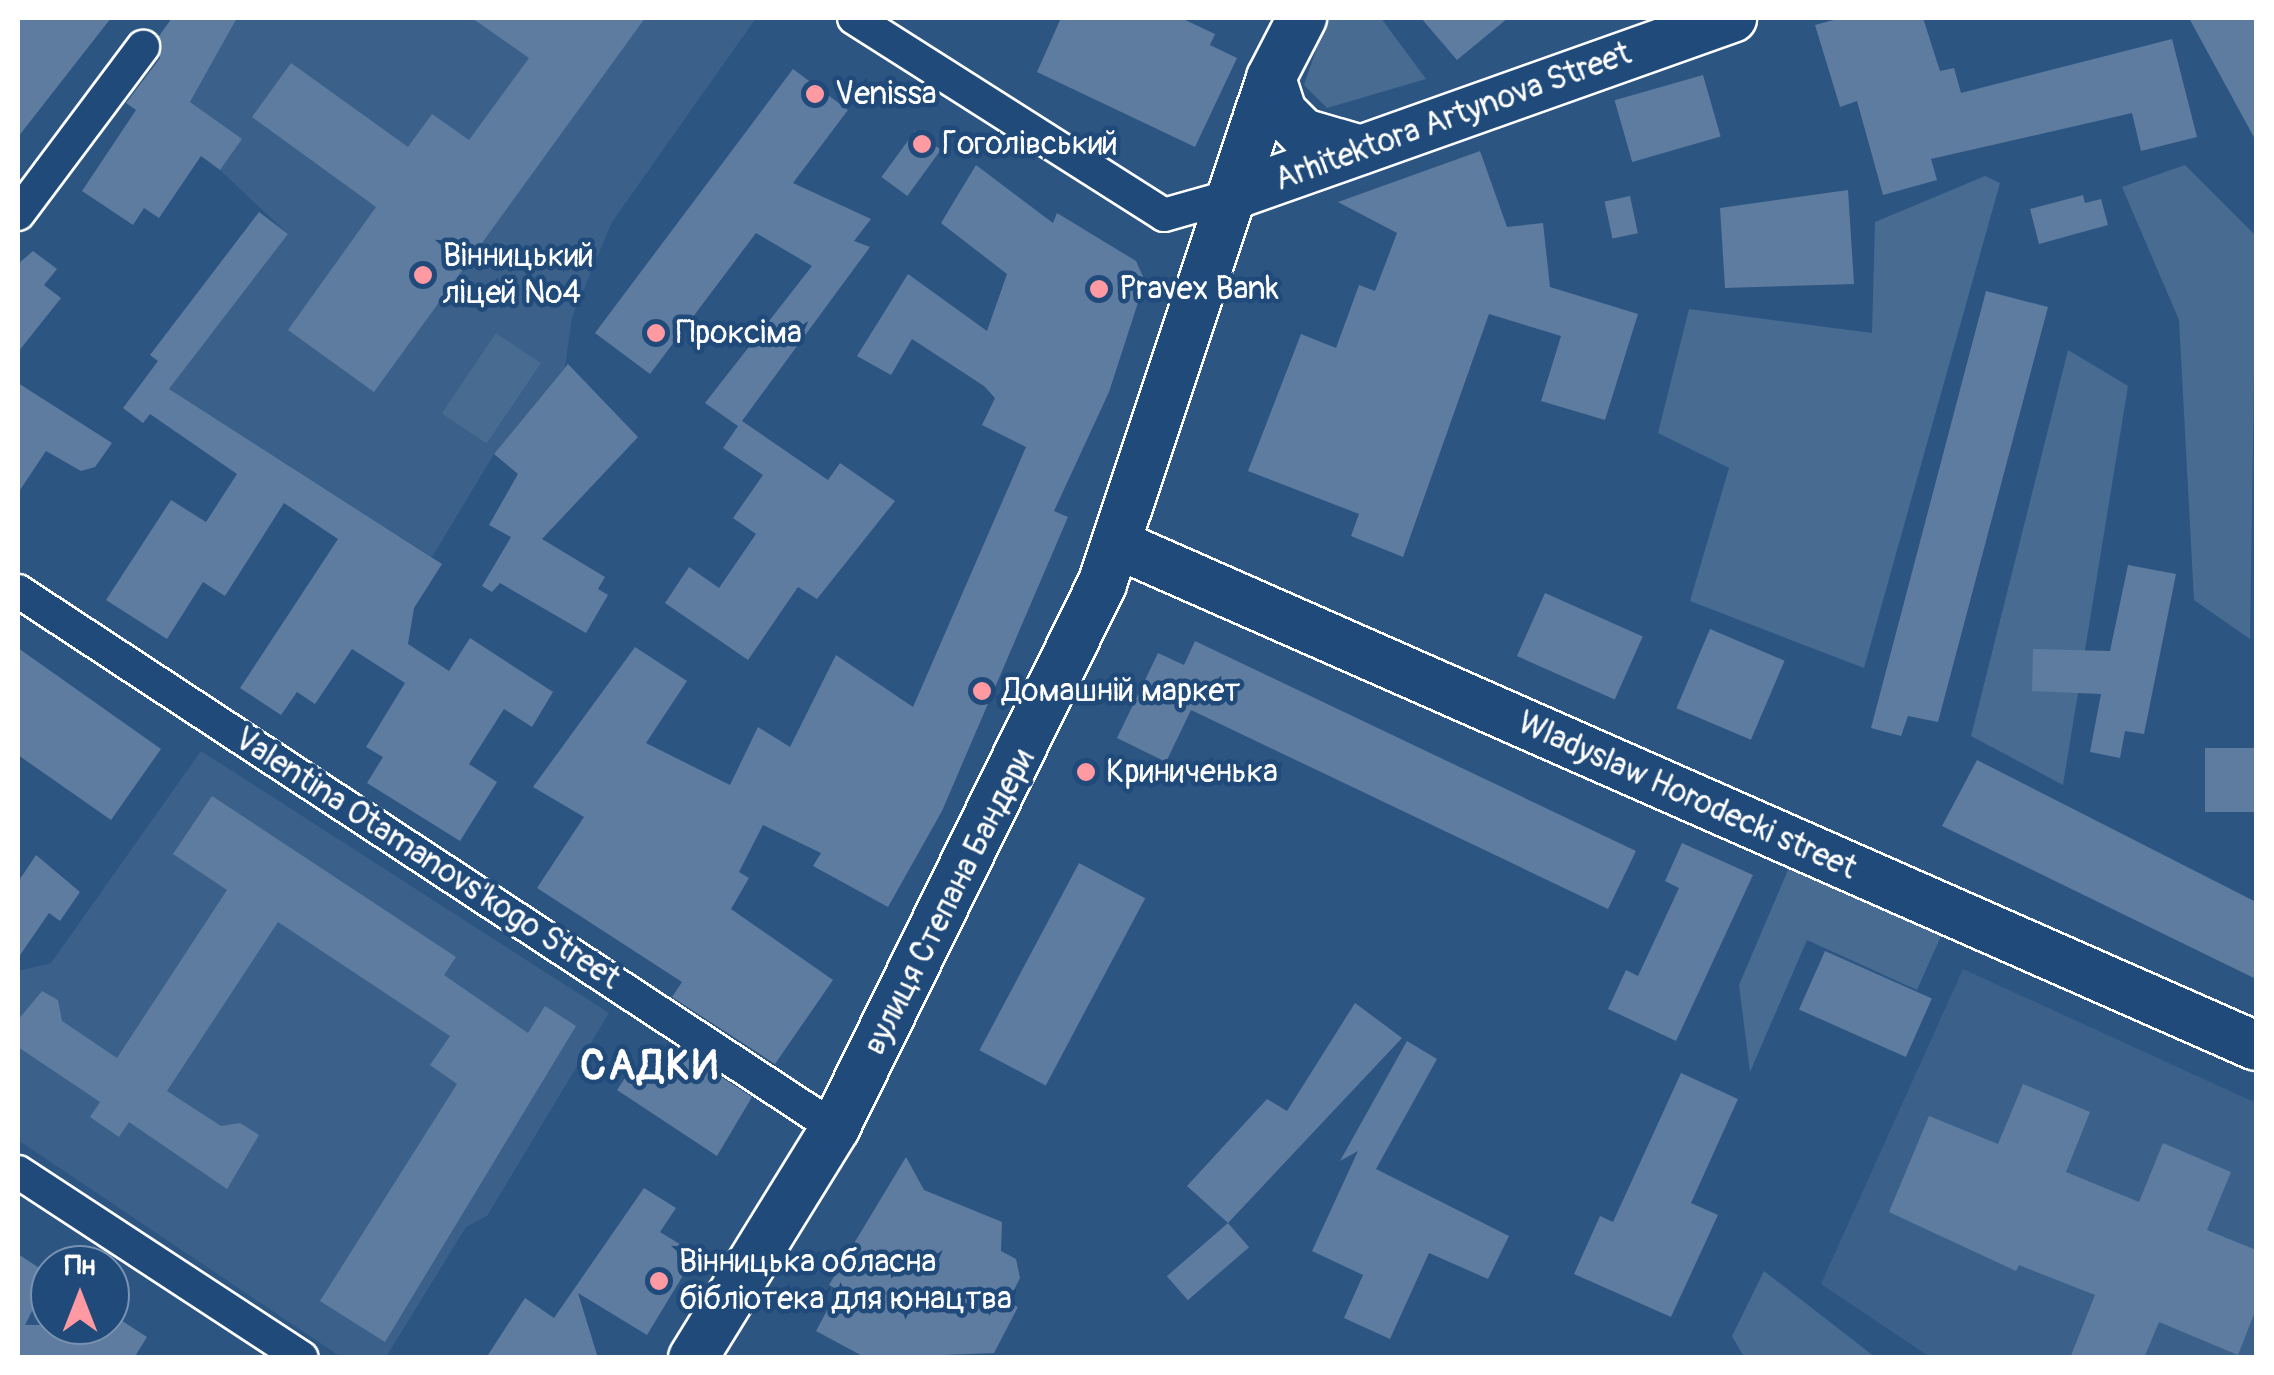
<!DOCTYPE html>
<meta charset="utf-8">
<style>
body{margin:0}
#map{position:relative;width:2274px;height:1375px;overflow:hidden;background:#2c5582;font-family:Pangolin,sans-serif}
div>[style]{position:absolute}
.built>*{inset:0;background:#3b618b}
.green>*{inset:0;background:#486b92;transform-origin:0 0}
.building>*{inset:0;background:#5e7c9f;transform-origin:0 0}
.roads{filter:drop-shadow(2px 0 #fff) drop-shadow(-2px 0 #fff) drop-shadow(0 2px #fff) drop-shadow(0 -2px #fff)}
.street>*{height:32px;margin:-16px;padding:0 16px;transform-origin:16px;border-radius:16px;background:#1f4a7a}
.secondary>*{height:48px;margin:-24px;padding:0 24px;transform-origin:24px;border-radius:24px;background:#1f4a7a}
.dots>*{width:28px;height:28px;translate:-50% -50%;box-sizing:border-box;border:5px solid #1f4a7a;border-radius:50%}
span{translate:-50% -50%;white-space:nowrap;text-align:center;line-height:1.15;-webkit-text-stroke:9px #1f4a7a;paint-order:stroke}
.poi-label{font-size:32px;color:#fff}
.left{translate:0 -50%;text-align:left}
.street-label{font-size:32px;color:#fff}
.district-label{font-size:42px;color:#fff;font-weight:700;letter-spacing:2.5px}
.frame{position:absolute;inset:0;border:20px solid #fff;pointer-events:none}
.north{position:absolute;left:30px;top:1245px;width:100px;height:100px;box-sizing:border-box;background:#1f4a7a;border:2px solid #7992af;border-radius:50%;rotate:0deg;font-size:28px;font-weight:700;line-height:40px;text-align:center;color:#fff}
.north::after{content:'';display:block;margin:auto;width:35px;height:45px;background:#ff9aa2;clip-path:polygon(50% 0,100% 100%,50% 72%,0 100%)}
</style>
<div id="map">
<div class="built">
<i style="clip-path:polygon(237px 18px,756px 18px,612px 222px,572px 317px,565px 367px,494px 454px,432px 557px,211px 416px,196px 438px,173px 431px,190px 405px,169px 389px,288px 234px,220px 170px,241px 139px,190px 102px)"></i>
<i style="clip-path:polygon(201px 751px,609px 1013px,487px 1216px,466px 1227px,386px 1357px,341px 1357px,18px 1140px,18px 971px,51px 963px)"></i>
<i style="clip-path:polygon(1963px 969px,2256px 1103px,2256px 1357px,1930px 1357px,1821px 1284px)"></i>
</div>
<div class="green">
<i style="clip-path:polygon(1327px 18px,1381px 18px,1426px 79px,1327px 108px,1304px 85px)"></i>
<i style="clip-path:polygon(2185px 165px,2256px 236px,2250px 639px,2194px 600px,2179px 320px,2122px 187px)"></i>
<i style="clip-path:polygon(1985px 176px,2000px 183px,1864px 668px,1690px 601px,1729px 468px,1658px 433px,1689px 309px,1872px 333px,1875px 222px)"></i>
<i style="left:496px;top:333px;width:54px;height:97px;rotate:34deg"></i>
<i style="clip-path:polygon(2068px 350px,2128px 386px,2063px 785px,1971px 736px)"></i>
<i style="clip-path:polygon(1794px 856px,1945px 927px,1917px 990px,1807px 940px,1750px 1072px,1739px 985px)"></i>
<i style="clip-path:polygon(1764px 1271px,1875px 1357px,1744px 1357px,1732px 1336px)"></i>
</div>
<div class="building">
<i style="clip-path:polygon(18px 18px,111px 18px,18px 137px)"></i>
<i style="clip-path:polygon(172px 18px,237px 18px,190px 102px,242px 139px,220px 170px,201px 156px,159px 218px,144px 208px,133px 225px,82px 191px,136px 110px,126px 103px,160px 58px,159px 36px)"></i>
<i style="clip-path:polygon(472px 18px,645px 18px,374px 392px,288px 330px,376px 207px,252px 117px,291px 63px,408px 147px,432px 114px,469px 140px,529px 58px)"></i>
<i style="clip-path:polygon(1061px 18px,1181px 18px,1215px 34px,1210px 45px,1237px 58px,1195px 147px,1037px 72px)"></i>
<i style="clip-path:polygon(1421px 18px,1508px 18px,1457px 60px)"></i>
<i style="clip-path:polygon(1841px 18px,1923px 18px,1940px 71px,1954px 68px,1961px 93px,2172px 39px,2197px 137px,2141px 151px,2132px 113px,1931px 159px,1937px 180px,1883px 195px,1857px 101px,1840px 107px,1815px 25px)"></i>
<i style="clip-path:polygon(2189px 18px,2256px 18px,2256px 141px)"></i>
<i style="clip-path:polygon(793px 69px,848px 110px,793px 183px,871px 219px,854px 241px,870px 247px,742px 421px,828px 480px,840px 463px,895px 501px,817px 599px,798px 587px,748px 660px,665px 603px,689px 567px,719px 588px,756px 534px,733px 518px,763px 475px,723px 448px,738px 426px,705px 403px,812px 266px,756px 233px,650px 374px,595px 333px)"></i>
<i style="left:1703px;top:75px;width:64px;height:92px;rotate:74deg"></i>
<i style="left:915px;top:131px;width:32px;height:57px;rotate:36deg"></i>
<i style="clip-path:polygon(1480px 151px,1507px 227px,1543px 223px,1550px 287px,1638px 314px,1605px 420px,1541px 401px,1561px 336px,1489px 314px,1403px 557px,1351px 536px,1359px 514px,1248px 471px,1301px 334px,1336px 348px,1359px 285px,1375px 291px,1397px 233px,1338px 202px)"></i>
<i style="clip-path:polygon(976px 165px,1053px 223px,1057px 213px,1136px 261px,1145px 281px,1109px 392px,1054px 511px,1068px 517px,942px 811px,888px 907px,813px 866px,821px 853px,763px 825px,739px 872px,749px 878px,731px 909px,833px 980px,775px 1064px,672px 997px,682px 982px,537px 888px,584px 817px,533px 787px,635px 647px,687px 681px,646px 743px,730px 785px,758px 727px,790px 747px,836px 655px,913px 707px,1026px 447px,982px 425px,995px 398px,984px 386px,912px 339px,891px 375px,857px 356px,908px 274px,987px 331px,1007px 274px,941px 223px)"></i>
<i style="clip-path:polygon(1848px 190px,1854px 284px,1725px 288px,1720px 208px)"></i>
<i style="clip-path:polygon(2083px 195px,2085px 203px,2101px 199px,2108px 225px,2039px 244px,2030px 209px)"></i>
<i style="left:1630px;top:196px;width:38px;height:26px;rotate:78deg"></i>
<i style="clip-path:polygon(259px 212px,288px 234px,169px 389px,442px 564px,414px 608px,408px 644px,449px 671px,470px 638px,553px 692px,532px 727px,504px 709px,469px 764px,497px 782px,460px 841px,367px 783px,383px 757px,366px 747px,405px 683px,352px 649px,315px 704px,297px 692px,281px 715px,240px 688px,338px 539px,284px 503px,225px 596px,203px 582px,167px 639px,106px 600px,171px 500px,206px 522px,237px 474px,150px 414px,143px 423px,123px 408px,158px 361px,150px 355px)"></i>
<i style="clip-path:polygon(33px 251px,57px 269px,44px 285px,61px 298px,18px 352px,18px 264px)"></i>
<i style="clip-path:polygon(1986px 291px,2048px 307px,1938px 722px,1908px 716px,1901px 736px,1871px 728px)"></i>
<i style="clip-path:polygon(568px 364px,638px 437px,542px 539px,605px 577px,598px 589px,608px 595px,586px 633px,500px 583px,492px 592px,482px 586px,511px 537px,489px 525px,518px 474px,494px 454px)"></i>
<i style="clip-path:polygon(18px 383px,112px 443px,95px 467px,81px 471px,46px 451px,18px 493px)"></i>
<i style="clip-path:polygon(2128px 565px,2176px 574px,2144px 734px,2125px 731px,2120px 758px,2090px 752px,2101px 694px,2032px 691px,2033px 649px,2110px 651px)"></i>
<i style="left:1545px;top:593px;width:107px;height:69px;rotate:24deg"></i>
<i style="left:1710px;top:629px;width:81px;height:86px;rotate:23deg"></i>
<i style="clip-path:polygon(1195px 641px,1636px 851px,1608px 909px,1191px 710px,1166px 762px,1117px 738px,1158px 653px,1184px 665px)"></i>
<i style="clip-path:polygon(18px 648px,161px 749px,111px 820px,18px 755px)"></i>
<i style="left:2256px;top:748px;width:64px;height:51px;rotate:90deg"></i>
<i style="clip-path:polygon(1977px 760px,2256px 902px,2256px 979px,1942px 826px)"></i>
<i style="clip-path:polygon(212px 796px,456px 957px,444px 975px,528px 1033px,545px 1006px,576px 1026px,385px 1342px,320px 1301px,457px 1084px,430px 1065px,450px 1036px,278px 922px,167px 1091px,221px 1126px,240px 1123px,259px 1135px,227px 1189px,129px 1122px,119px 1137px,90px 1117px,100px 1102px,18px 1047px,18px 1020px,42px 991px,58px 1000px,62px 1021px,117px 1058px,227px 890px,173px 854px)"></i>
<i style="clip-path:polygon(1682px 843px,1753px 875px,1676px 1041px,1608px 1009px,1626px 970px,1638px 976px,1679px 888px,1665px 881px)"></i>
<i style="clip-path:polygon(36px 855px,80px 892px,60px 921px,49px 913px,18px 958px,18px 882px)"></i>
<i style="left:1079px;top:863px;width:75px;height:212px;rotate:28deg"></i>
<i style="left:1825px;top:951px;width:117px;height:64px;rotate:24deg"></i>
<i style="clip-path:polygon(1355px 1003px,1402px 1038px,1228px 1223px,1187px 1186px,1267px 1099px,1287px 1111px)"></i>
<i style="clip-path:polygon(1407px 1041px,1437px 1059px,1376px 1169px,1509px 1236px,1488px 1279px,1429px 1253px,1390px 1339px,1344px 1318px,1363px 1275px,1312px 1251px,1358px 1151px,1340px 1161px)"></i>
<i style="clip-path:polygon(677px 1048px,752px 1097px,717px 1156px,617px 1090px,633px 1066px,655px 1081px)"></i>
<i style="clip-path:polygon(1681px 1073px,1738px 1099px,1691px 1203px,1718px 1215px,1671px 1317px,1574px 1274px,1600px 1216px,1613px 1222px)"></i>
<i style="clip-path:polygon(2023px 1084px,2090px 1112px,2066px 1172px,2139px 1202px,2163px 1143px,2231px 1172px,2207px 1230px,2256px 1250px,2256px 1309px,2238px 1355px,2159px 1322px,2144px 1358px,2070px 1358px,2095px 1295px,2019px 1265px,2016px 1271px,1889px 1212px,1929px 1116px,1998px 1144px)"></i>
<i style="clip-path:polygon(906px 1157px,924px 1190px,1002px 1222px,1001px 1251px,1016px 1259px,1020px 1278px,1008px 1302px,1018px 1307px,994px 1353px,866px 1358px,816px 1331px,838px 1290px,829px 1285px)"></i>
<i style="clip-path:polygon(644px 1188px,676px 1208px,660px 1232px,696px 1254px,647px 1335px,578px 1293px,598px 1358px,486px 1358px,525px 1298px,554px 1318px)"></i>
<i style="left:1228px;top:1223px;width:32px;height:81px;rotate:49deg"></i>
<i style="clip-path:polygon(18px 1254px,50px 1275px,25px 1325px,110px 1325px,110px 1313px,147px 1337px,134px 1358px,18px 1358px)"></i>
</div>
<div class="roads">
<div class="street">
<i style="left:854px;top:18px;width:367px;rotate:32.4deg"></i>
<i style="left:1164px;top:215px;width:70px;rotate:-15.8deg"></i>
<i style="left:18px;top:214px;width:209px;rotate:-53.2deg"></i>
<i style="left:18px;top:591px;width:978px;rotate:33.32deg"></i>
<i style="left:18px;top:1172px;width:339px;rotate:33.2deg"></i>
</div>
<div class="secondary">
<i style="left:1271px;top:78px;width:36px;rotate:72deg"></i>
<i style="left:1282px;top:112px;width:30px;rotate:45deg"></i>
<i style="left:1303px;top:133px;width:60px;rotate:16.3deg"></i>
<i style="left:1231px;top:196px;width:532px;rotate:-19.56deg"></i>
<i style="left:1119px;top:545px;width:1242px;rotate:23.78deg"></i>
<i style="left:693px;top:1358px;width:270px;rotate:-58.3deg"></i>
<i style="left:835px;top:1128px;width:606px;rotate:-63.86deg"></i>
<i style="left:1102px;top:584px;width:533px;rotate:-71.53deg"></i>
<i style="left:1271px;top:78px;width:68px;rotate:-62.7deg"></i>
</div>
</div>
<div class="dots">
<i style="left:815px;top:94px;background:#ff9aa2"></i>
<i style="left:922px;top:144px;background:#ff9aa2"></i>
<i style="left:423px;top:275px;background:#ff9aa2"></i>
<i style="left:1099px;top:289px;background:#ff9aa2"></i>
<i style="left:656px;top:333px;background:#ff9aa2"></i>
<i style="left:982px;top:691px;background:#ff9aa2"></i>
<i style="left:1086px;top:772px;background:#ff9aa2"></i>
<i style="left:659px;top:1281px;background:#ff9aa2"></i>
</div>
<div class="poi-label">
<span class="left" style="left:835px;top:94px">Venissa</span>
<span class="left" style="left:942px;top:144px">Гоголівський</span>
<span class="left" style="left:443px;top:275px">Вінницький<br>ліцей №4</span>
<span class="left" style="left:1119px;top:289px">Pravex Bank</span>
<span class="left" style="left:676px;top:333px">Проксіма</span>
<span class="left" style="left:1002px;top:691px">Домашній маркет</span>
<span class="left" style="left:1106px;top:772px">Криниченька</span>
<span class="left" style="left:679px;top:1281px">Вінницька обласна<br>бібліотека для юнацтва</span>
</div>
<div class="street-label">
<span style="left:1453px;top:117px;rotate:-20deg">Arhitektora Artynova Street</span>
<span style="left:1687px;top:796px;rotate:24deg">Wladyslaw Horodecki street</span>
<span style="left:427px;top:859px;rotate:33deg">Valentina Otamanovs'kogo Street</span>
<span style="left:949px;top:902px;rotate:-63deg">вулиця Степана Бандери</span>
</div>
<div class="district-label">
<span style="left:650px;top:1066px">САДКИ</span>
</div>
<div class="frame"></div>
<div class="north">Пн</div>
</div>
